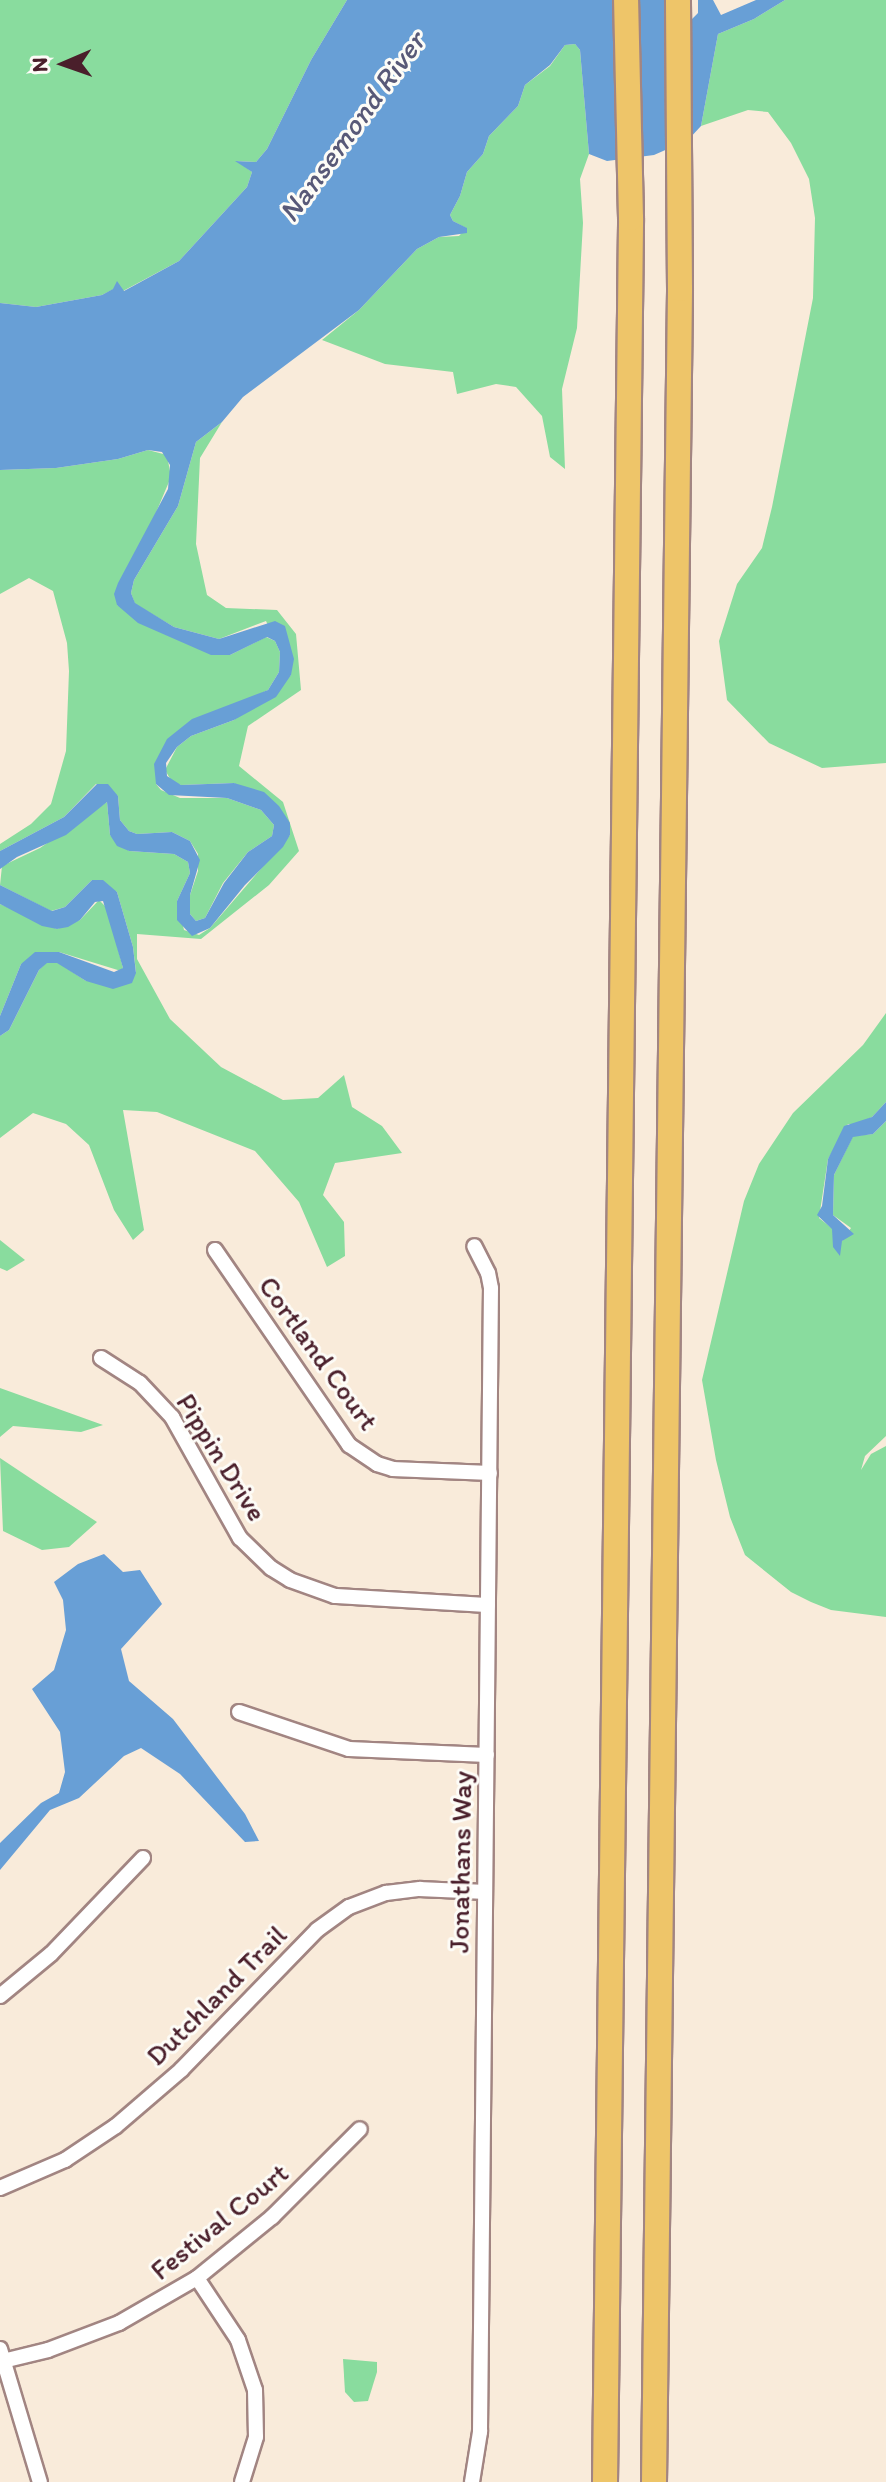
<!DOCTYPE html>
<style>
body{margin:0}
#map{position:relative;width:886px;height:2482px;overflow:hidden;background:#f9ebda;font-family:Itim,sans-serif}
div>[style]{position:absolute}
.green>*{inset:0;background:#89dc9e}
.water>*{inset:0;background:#689fd6}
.roads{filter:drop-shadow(2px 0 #a28582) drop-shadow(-2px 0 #a28582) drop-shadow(0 2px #a28582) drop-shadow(0 -2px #a28582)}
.minor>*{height:14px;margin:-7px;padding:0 7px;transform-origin:7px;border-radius:7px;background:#fff}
.motorway>*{height:24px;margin:-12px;padding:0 12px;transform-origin:12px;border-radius:12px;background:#eec569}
span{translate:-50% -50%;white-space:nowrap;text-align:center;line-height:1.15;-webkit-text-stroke:6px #fdfcf7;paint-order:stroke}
.street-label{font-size:28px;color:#4a1f2b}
.water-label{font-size:30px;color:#585978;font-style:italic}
.north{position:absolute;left:24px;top:24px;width:80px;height:80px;-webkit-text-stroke:6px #fdfcf7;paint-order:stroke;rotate:268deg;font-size:22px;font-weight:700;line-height:32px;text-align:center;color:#4a1f2b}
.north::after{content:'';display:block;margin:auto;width:28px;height:36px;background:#4a1f2b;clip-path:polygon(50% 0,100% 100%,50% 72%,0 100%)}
</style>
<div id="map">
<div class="green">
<i style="clip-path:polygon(0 0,347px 0,311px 60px,267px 149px,256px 162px,237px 161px,252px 172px,247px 187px,179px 261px,123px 291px,114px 289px,102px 295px,36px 307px,0 303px)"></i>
<i style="clip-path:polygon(785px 0,886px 0,886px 763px,822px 768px,769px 743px,727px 700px,719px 641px,737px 584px,762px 548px,772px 507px,813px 298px,815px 218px,809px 179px,791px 143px,768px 112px,748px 110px,701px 126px,718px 34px,754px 19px)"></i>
<i style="clip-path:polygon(575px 44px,580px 50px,589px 154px,580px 179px,583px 223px,577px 328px,562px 389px,565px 469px,550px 457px,542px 416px,516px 387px,496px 384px,457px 394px,453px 372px,385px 364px,322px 340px,359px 310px,417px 249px,439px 237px,459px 236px,466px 228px,453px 221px,450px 215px,460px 196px,467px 172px,483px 154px,489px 136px,518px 106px,525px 85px,550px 66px,565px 45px)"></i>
<i style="clip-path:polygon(222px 422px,200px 458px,196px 544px,207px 595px,226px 608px,277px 610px,296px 634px,301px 690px,248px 726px,239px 766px,283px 802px,299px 851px,269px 885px,201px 939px,137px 934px,137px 959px,170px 1019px,221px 1067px,283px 1100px,318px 1098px,344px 1075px,352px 1107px,382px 1126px,402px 1153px,335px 1163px,323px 1195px,344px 1222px,345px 1256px,327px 1267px,299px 1202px,255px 1151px,157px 1112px,123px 1110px,144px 1230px,133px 1240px,114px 1210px,89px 1145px,66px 1124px,33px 1113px,0 1138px,0 1036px,9px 1030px,39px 970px,47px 962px,57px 962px,86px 981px,136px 972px,133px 947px,117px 892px,92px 880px,65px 907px,51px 911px,0 885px,2px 866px,40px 848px,107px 802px,110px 835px,129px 851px,174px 854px,188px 862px,190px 873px,177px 901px,184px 930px,199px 935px,210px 928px,290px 835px,234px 783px,181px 785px,172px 782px,165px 770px,177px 747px,191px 736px,234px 720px,291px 675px,266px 621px,219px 639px,174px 627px,135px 604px,131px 593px,134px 580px,178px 506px,196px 442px)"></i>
<i style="clip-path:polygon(148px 450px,167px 455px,171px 477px,117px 605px,230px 655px,266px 637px,275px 641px,280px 652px,279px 672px,268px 690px,168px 739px,156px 784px,161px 790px,180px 798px,227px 798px,261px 810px,274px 825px,272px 836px,248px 852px,223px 883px,205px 918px,196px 921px,190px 914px,190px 895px,198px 871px,198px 854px,190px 841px,172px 832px,137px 834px,129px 831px,120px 820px,118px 796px,96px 784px,64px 817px,0 851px,0 844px,31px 824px,51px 804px,66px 751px,69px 671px,67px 643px,53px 591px,29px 578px,0 594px,0 470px,56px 468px,118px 459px)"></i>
<i style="clip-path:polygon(99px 900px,107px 908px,123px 968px,121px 971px,59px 952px,21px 964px,0 1016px,0 904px,57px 929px,80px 920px)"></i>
<i style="clip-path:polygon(886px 1013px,886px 1102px,872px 1117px,858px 1124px,848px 1124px,828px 1159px,819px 1218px,833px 1229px,833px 1247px,842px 1241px,851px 1228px,833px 1215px,834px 1175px,853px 1136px,873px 1134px,886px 1121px,886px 1436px,865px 1456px,861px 1470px,871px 1454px,886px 1446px,886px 1617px,831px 1610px,811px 1602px,791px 1592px,745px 1555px,730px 1517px,716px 1460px,702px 1380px,744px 1201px,759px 1164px,793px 1113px,863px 1045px)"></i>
<i style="clip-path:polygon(0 1240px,25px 1260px,7px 1271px,0 1268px)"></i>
<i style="clip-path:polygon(0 1388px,103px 1425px,81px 1432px,13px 1426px,0 1437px)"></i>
<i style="clip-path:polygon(0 1458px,45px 1488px,97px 1522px,69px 1547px,42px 1550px,3px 1531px)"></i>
<i style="clip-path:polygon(343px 2359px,377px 2362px,377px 2372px,368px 2401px,354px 2402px,345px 2392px)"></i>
</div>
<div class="water">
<i style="clip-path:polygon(347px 0,679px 0,686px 15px,692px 19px,698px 13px,698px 0,713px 0,721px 15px,756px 0,785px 0,754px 19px,718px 34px,701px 126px,688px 140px,654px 155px,607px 161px,589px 154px,580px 50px,575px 44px,565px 45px,550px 65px,525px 85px,518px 106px,489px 136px,483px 154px,467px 172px,460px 196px,450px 215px,453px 221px,467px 228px,467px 233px,439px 237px,417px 249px,359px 310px,243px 397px,222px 422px,196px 442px,178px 506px,134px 580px,131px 593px,135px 603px,174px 627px,219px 639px,275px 621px,285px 626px,294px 659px,291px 675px,276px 697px,234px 720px,191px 736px,177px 747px,166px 763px,167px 776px,181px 785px,234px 783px,264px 792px,279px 806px,290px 823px,290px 835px,283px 847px,245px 885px,210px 928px,192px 936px,177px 920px,177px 901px,190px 873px,188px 862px,174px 854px,129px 851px,117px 846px,110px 835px,107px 802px,66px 835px,17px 857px,0 869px,0 851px,64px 817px,97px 784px,108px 784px,118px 796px,120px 820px,129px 831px,137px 834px,172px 832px,190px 841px,200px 860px,190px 895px,190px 914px,196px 921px,205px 918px,224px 883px,248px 852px,272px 836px,274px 825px,261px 810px,227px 798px,169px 795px,156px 784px,154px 764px,167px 739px,192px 719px,268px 690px,279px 672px,280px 652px,275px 641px,267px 637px,230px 655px,211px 655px,138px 623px,117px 605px,114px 594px,118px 583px,168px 489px,170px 465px,162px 452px,148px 450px,118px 459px,56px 468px,0 470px,0 303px,36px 307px,102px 295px,113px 289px,117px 281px,124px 291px,179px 261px,247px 187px,252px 172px,235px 161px,256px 162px,267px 149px,311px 60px)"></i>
<i style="clip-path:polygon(92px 880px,103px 880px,117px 892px,133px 947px,136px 973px,132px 983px,113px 989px,86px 981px,57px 963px,47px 963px,39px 970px,9px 1030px,0 1036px,0 1016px,21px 964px,35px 952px,59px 952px,114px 972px,123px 968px,103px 901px,95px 902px,80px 920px,68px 927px,57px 929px,42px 926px,0 904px,0 885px,52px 911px,65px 907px)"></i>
<i style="clip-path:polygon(886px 1102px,886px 1121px,873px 1134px,853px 1137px,834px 1175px,833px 1215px,854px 1234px,842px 1241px,840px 1256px,833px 1247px,832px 1229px,817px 1215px,822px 1206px,828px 1159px,844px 1126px,872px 1117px)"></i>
<i style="clip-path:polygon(104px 1554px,123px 1572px,140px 1570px,162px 1604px,121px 1649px,129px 1681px,173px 1719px,245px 1814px,259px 1841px,245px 1842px,180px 1774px,141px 1748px,124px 1756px,79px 1798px,50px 1810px,0 1870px,0 1843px,41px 1803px,59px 1793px,65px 1772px,60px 1732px,32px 1689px,54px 1670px,66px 1630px,63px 1600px,54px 1582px,78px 1564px)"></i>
</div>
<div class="roads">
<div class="minor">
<i style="left:215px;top:1250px;width:237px;rotate:55.5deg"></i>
<i style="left:349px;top:1445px;width:34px;rotate:34deg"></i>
<i style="left:377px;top:1464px;width:17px;rotate:17deg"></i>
<i style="left:393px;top:1469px;width:97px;rotate:2.4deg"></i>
<i style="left:101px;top:1358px;width:46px;rotate:32.7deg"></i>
<i style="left:140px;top:1383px;width:47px;rotate:46.7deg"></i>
<i style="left:172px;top:1417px;width:139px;rotate:60.7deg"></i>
<i style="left:240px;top:1538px;width:43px;rotate:44.1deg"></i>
<i style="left:271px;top:1568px;width:22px;rotate:32deg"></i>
<i style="left:290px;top:1580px;width:48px;rotate:19.6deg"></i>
<i style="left:335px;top:1596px;width:153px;rotate:3.4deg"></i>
<i style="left:239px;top:1712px;width:116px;rotate:18.6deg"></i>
<i style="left:349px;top:1749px;width:138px;rotate:2.5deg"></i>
<i style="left:0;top:1996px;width:66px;rotate:-39.5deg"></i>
<i style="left:51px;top:1954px;width:133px;rotate:-46.2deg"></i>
<i style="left:0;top:2188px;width:71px;rotate:-23.3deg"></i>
<i style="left:65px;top:2160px;width:61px;rotate:-33.7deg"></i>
<i style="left:116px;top:2126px;width:86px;rotate:-40.7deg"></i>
<i style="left:181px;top:2070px;width:195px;rotate:-45.8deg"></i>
<i style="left:317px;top:1930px;width:39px;rotate:-36deg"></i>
<i style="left:349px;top:1907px;width:40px;rotate:-21deg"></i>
<i style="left:386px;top:1893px;width:34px;rotate:-7deg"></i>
<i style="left:420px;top:1889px;width:65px;rotate:2.6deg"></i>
<i style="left:197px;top:2278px;width:74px;rotate:56.5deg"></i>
<i style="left:238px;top:2340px;width:53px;rotate:71.2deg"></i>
<i style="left:255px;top:2390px;width:47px;rotate:88.8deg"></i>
<i style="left:256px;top:2437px;width:47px;rotate:107.3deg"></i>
<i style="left:0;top:2349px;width:139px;rotate:73.3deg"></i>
<i style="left:3px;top:2361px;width:46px;rotate:-13.7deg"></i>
<i style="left:48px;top:2350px;width:76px;rotate:-20.8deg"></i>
<i style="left:119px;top:2323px;width:90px;rotate:-30deg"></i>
<i style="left:197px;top:2278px;width:97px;rotate:-39.1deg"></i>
<i style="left:272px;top:2217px;width:124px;rotate:-45deg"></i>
<i style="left:472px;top:2482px;width:51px;rotate:-80.9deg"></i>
<i style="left:480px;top:2432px;width:1144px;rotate:-89.45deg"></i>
<i style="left:491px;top:1288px;width:15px;rotate:-101deg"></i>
<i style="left:488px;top:1273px;width:30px;rotate:-117deg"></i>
</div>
<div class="motorway">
<i style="left:605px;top:2482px;width:2264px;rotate:-89.34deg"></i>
<i style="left:631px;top:218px;width:218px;rotate:-91.3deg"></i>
<i style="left:654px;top:2482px;width:2193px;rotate:-89.32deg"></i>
<i style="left:680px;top:289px;width:289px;rotate:-90.4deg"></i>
</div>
</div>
<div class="street-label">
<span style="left:319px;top:1353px;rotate:54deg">Cortland Court</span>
<span style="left:222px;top:1457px;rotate:58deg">Pippin Drive</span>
<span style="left:460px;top:1862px;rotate:-89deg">Jonathans Way</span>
<span style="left:216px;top:1995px;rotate:-45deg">Dutchland Trail</span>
<span style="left:219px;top:2221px;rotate:-39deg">Festival Court</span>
</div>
<div class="water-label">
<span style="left:352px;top:127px;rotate:-54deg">Nansemond River</span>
</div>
<div class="north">N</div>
</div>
